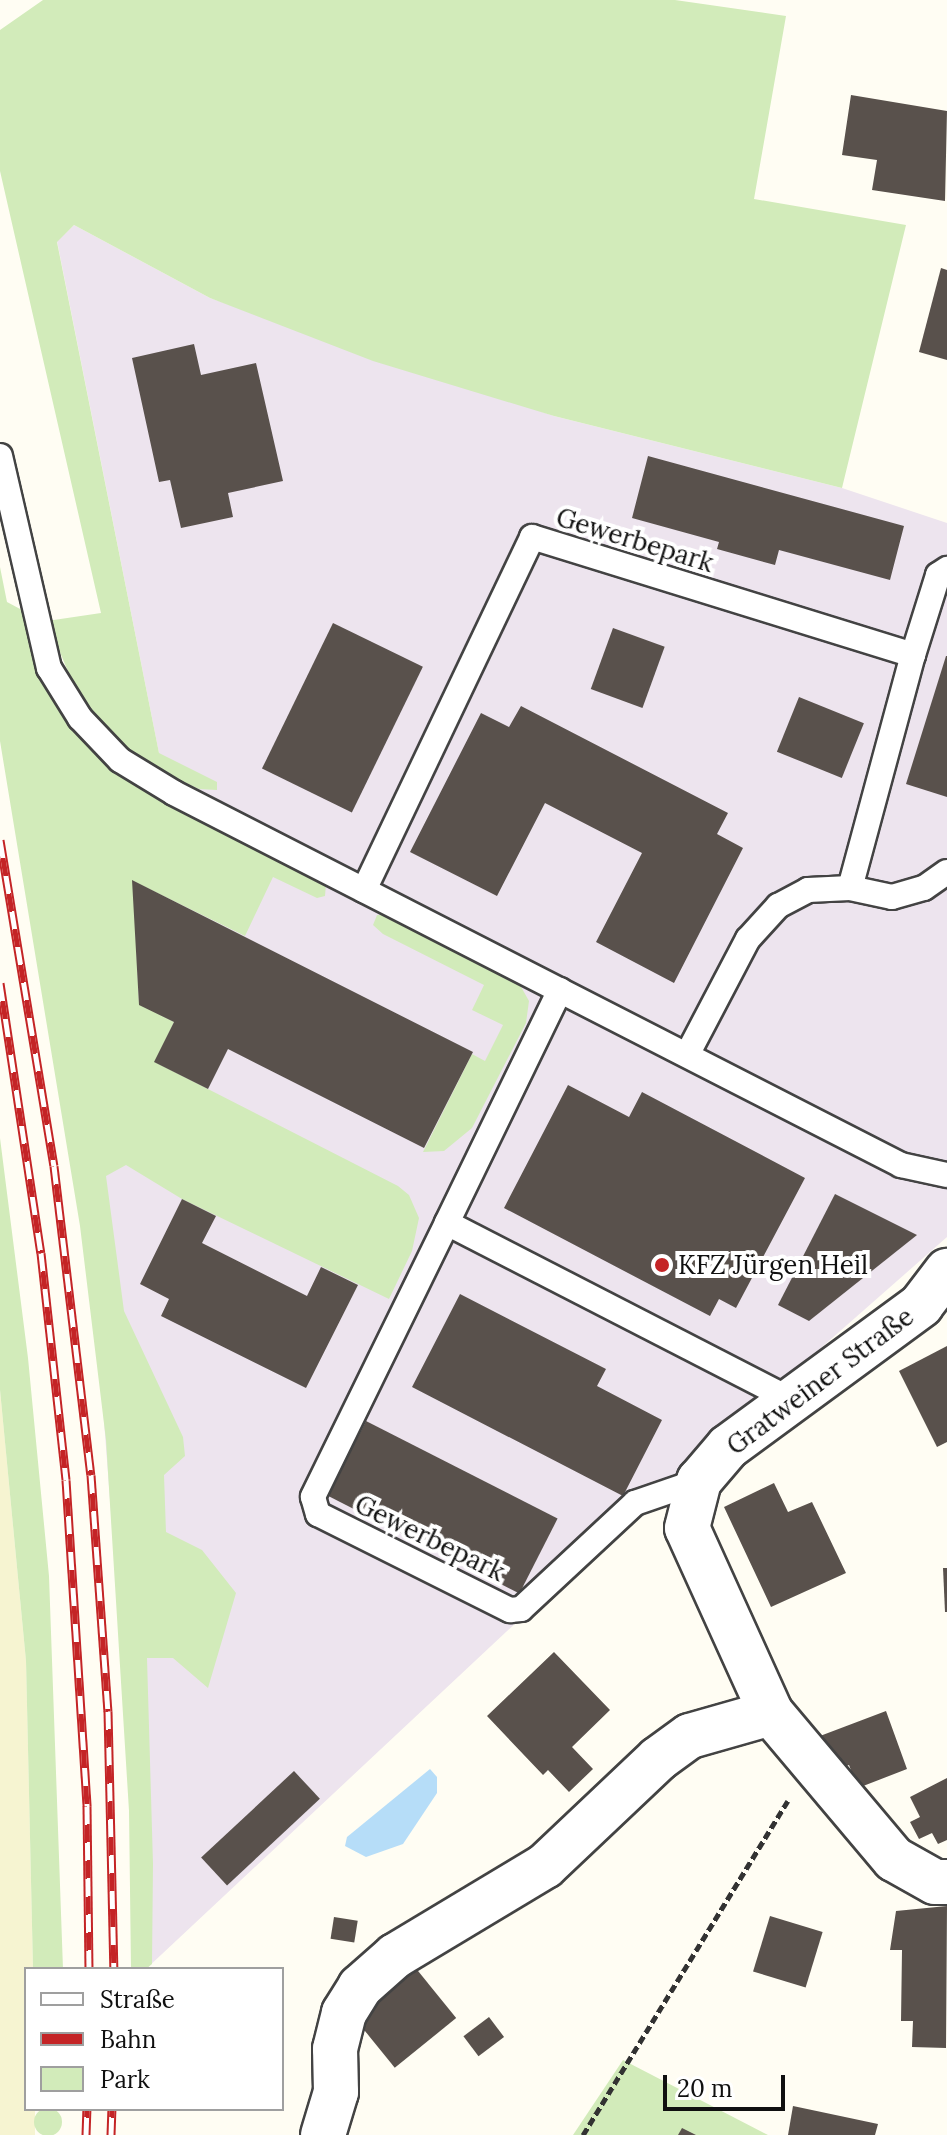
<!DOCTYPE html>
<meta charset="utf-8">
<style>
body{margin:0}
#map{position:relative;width:947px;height:2135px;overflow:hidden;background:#fffdf3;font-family:Lora,serif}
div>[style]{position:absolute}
.industrial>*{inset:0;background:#ede4ee}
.farmland>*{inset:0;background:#f6f4d1}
.green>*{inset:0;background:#d2ebba}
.round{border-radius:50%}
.water>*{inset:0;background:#b6ddf8}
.building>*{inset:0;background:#59514c;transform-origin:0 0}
.path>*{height:5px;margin-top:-2.5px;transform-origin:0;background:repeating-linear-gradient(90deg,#323232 0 8px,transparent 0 12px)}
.roads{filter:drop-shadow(2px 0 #434343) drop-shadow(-2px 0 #434343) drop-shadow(0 2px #434343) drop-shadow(0 -2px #434343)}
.lane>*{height:24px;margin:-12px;padding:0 12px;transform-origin:12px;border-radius:12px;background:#fff}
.street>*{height:44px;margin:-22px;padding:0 22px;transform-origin:22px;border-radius:22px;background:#fff}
.rail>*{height:9px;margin-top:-4.5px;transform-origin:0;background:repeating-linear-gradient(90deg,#fff 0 18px,#c42426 0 36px);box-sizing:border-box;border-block:2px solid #c42426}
.dots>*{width:22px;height:22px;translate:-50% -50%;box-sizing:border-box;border:4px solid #fff;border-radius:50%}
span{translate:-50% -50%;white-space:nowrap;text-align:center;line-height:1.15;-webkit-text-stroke:8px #fff;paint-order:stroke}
.street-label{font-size:26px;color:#101010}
.poi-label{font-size:26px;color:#101010}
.left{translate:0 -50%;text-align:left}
.legend{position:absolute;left:24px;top:1967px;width:260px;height:144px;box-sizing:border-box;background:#fff;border:2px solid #9f9f9f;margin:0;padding:10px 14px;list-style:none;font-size:24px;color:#101010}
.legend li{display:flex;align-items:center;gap:16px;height:40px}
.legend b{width:40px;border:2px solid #9f9f9f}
.scale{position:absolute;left:663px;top:2075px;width:122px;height:36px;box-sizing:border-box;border:4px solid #101010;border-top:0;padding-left:10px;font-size:24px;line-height:28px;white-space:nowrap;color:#101010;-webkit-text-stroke:6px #fff;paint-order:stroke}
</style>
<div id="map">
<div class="industrial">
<i style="clip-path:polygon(74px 225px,210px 298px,554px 416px,842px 488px,947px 523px,947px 1237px,630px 1516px,146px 1969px,86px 1187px,132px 880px,159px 753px,57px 241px)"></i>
</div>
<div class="farmland">
<i style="clip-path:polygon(0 1390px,26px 1661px,33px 1969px,26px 1969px,26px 2109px,35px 2109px,35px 2135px,0 2135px)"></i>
</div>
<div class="green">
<i style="clip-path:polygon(43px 0,675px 0,786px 16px,754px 199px,906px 225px,842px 488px,554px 416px,373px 361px,210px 298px,74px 225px,57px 242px,159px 753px,217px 782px,217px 790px,199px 789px,149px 766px,112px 735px,77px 693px,47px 621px,101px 613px,0 171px,0 30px)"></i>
<i style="clip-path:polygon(0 567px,7px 602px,22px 610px,44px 686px,72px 729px,112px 772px,326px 884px,325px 896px,317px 898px,273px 877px,245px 936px,133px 881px,139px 1004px,174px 1022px,155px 1062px,398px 1186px,409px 1195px,419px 1218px,412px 1251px,389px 1299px,182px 1199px,126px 1165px,106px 1176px,124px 1311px,183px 1437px,185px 1456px,164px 1475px,166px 1532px,202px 1550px,236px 1593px,208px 1688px,173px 1658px,147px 1658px,153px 1864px,152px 1964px,146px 1969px,131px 1969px,129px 1811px,106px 1440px,80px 1226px,0 741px)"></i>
<i style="clip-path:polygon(377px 915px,389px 915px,500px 972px,520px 985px,529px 1001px,526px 1023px,472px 1128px,444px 1151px,423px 1152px,472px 1054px,485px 1061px,503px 1025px,472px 1010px,484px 985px,383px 934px,373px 925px)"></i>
<i style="clip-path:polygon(0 1138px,28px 1358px,49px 1576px,63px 1969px,33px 1969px,26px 1661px,0 1390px)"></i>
<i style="clip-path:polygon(623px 2060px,768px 2135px,573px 2135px)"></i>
<i class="round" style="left:34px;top:2108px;width:28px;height:28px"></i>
</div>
<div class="water">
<i style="clip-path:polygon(430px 1769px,437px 1777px,437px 1793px,403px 1844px,366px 1857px,345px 1846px,347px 1837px)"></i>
</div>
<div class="building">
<i style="clip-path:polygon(851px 95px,947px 111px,945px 201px,872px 190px,877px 160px,842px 155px)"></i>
<i style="clip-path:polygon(941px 268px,947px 270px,947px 360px,919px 352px)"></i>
<i style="clip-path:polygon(194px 344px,201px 375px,256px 363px,283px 481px,228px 493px,233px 517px,181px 528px,170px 480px,159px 482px,132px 358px)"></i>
<i style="clip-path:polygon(648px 456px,904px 526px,890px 580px,779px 550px,775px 565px,717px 549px,719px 542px,632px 518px)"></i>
<i style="left:333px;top:623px;width:100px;height:162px;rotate:26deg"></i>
<i style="left:613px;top:628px;width:55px;height:65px;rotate:20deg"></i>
<i style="clip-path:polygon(946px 656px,947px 656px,947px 797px,906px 784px)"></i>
<i style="left:799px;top:697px;width:70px;height:59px;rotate:22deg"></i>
<i style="clip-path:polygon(521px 706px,728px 813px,717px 834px,743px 848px,674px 983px,596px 942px,642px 853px,545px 803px,497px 896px,410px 852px,481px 713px,509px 727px)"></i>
<i style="clip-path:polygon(132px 880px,473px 1052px,424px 1148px,228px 1049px,208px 1089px,154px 1062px,174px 1022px,139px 1005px)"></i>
<i style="clip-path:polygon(568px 1085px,629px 1117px,642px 1092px,805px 1178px,736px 1308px,719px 1299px,710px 1316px,504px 1208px)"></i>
<i style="clip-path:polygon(835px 1194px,917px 1235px,809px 1321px,778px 1305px)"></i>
<i style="clip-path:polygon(182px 1199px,216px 1216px,202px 1243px,307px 1296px,321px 1267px,358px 1285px,306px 1388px,161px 1316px,169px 1299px,140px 1284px)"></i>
<i style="clip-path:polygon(460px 1294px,606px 1369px,597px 1386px,662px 1420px,623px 1496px,412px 1387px)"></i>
<i style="clip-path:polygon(947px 1346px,947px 1442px,937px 1447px,899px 1371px)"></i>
<i style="left:366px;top:1421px;width:215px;height:84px;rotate:27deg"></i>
<i style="clip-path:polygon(774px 1483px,788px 1512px,812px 1502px,846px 1573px,771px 1607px,724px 1507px)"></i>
<i style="clip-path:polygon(943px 1568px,947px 1568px,947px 1612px,945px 1612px)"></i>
<i style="clip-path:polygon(554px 1652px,610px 1710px,572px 1747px,593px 1769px,569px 1792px,548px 1770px,543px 1775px,487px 1716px)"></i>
<i style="clip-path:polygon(886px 1711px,907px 1769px,858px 1788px,849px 1765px,833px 1771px,820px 1736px)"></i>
<i style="left:294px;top:1771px;width:38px;height:127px;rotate:47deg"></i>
<i style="clip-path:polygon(947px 1778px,947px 1840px,938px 1844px,932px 1833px,919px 1839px,910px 1822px,920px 1817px,910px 1797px)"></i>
<i style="clip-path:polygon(947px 1906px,946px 2048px,912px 2047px,913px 2021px,901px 2021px,902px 1950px,890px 1950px,896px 1911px)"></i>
<i style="left:770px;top:1916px;width:55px;height:58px;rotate:17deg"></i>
<i style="left:334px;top:1917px;width:24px;height:22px;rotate:9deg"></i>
<i style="left:414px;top:1966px;width:67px;height:79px;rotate:51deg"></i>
<i style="left:489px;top:2017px;width:25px;height:32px;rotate:53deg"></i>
<i style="clip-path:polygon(793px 2106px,878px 2124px,875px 2135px,788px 2135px)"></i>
<i style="clip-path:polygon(682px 2128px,696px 2135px,678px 2135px)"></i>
</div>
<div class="path">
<i style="left:583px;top:2135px;width:392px;rotate:-58.5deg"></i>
</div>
<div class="roads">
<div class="lane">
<i style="left:0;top:456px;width:218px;rotate:77deg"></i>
<i style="left:49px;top:668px;width:59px;rotate:58.2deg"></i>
<i style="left:80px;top:718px;width:58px;rotate:46.4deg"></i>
<i style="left:120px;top:760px;width:63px;rotate:31.4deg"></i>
<i style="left:174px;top:793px;width:817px;rotate:27.1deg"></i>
<i style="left:901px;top:1165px;width:47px;rotate:12.3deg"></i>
<i style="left:850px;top:888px;width:241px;rotate:-74.9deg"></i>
<i style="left:364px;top:890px;width:391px;rotate:-64.5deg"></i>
<i style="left:532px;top:537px;width:399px;rotate:17.2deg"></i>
<i style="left:913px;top:655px;width:84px;rotate:-72.6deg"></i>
<i style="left:938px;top:575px;width:11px;rotate:-34deg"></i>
<i style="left:560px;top:990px;width:259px;rotate:115.9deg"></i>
<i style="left:447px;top:1223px;width:388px;rotate:27.2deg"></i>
<i style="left:687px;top:1055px;width:131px;rotate:-62.3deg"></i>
<i style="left:748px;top:939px;width:45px;rotate:-47.7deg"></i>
<i style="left:778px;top:906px;width:34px;rotate:-28deg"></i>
<i style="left:808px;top:890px;width:42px;rotate:-2.7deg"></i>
<i style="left:850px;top:888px;width:43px;rotate:12.1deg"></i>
<i style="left:892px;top:897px;width:33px;rotate:-16deg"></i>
<i style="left:924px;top:888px;width:28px;rotate:-35deg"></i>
<i style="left:447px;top:1223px;width:305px;rotate:116.1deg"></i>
<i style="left:313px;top:1497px;width:18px;rotate:74deg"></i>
<i style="left:318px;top:1514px;width:215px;rotate:26.6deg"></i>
<i style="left:510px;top:1610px;width:11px;rotate:-5deg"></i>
<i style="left:521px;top:1609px;width:156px;rotate:-42.9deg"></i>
<i style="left:635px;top:1503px;width:68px;rotate:-19deg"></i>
</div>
<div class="street">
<i style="left:771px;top:1713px;width:203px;rotate:-114.4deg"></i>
<i style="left:687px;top:1528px;width:49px;rotate:-75.7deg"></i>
<i style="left:699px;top:1481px;width:45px;rotate:-49.5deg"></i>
<i style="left:728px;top:1447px;width:240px;rotate:-36.3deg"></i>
<i style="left:921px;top:1305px;width:43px;rotate:-52.6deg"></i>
<i style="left:323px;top:2135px;width:45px;rotate:-73.2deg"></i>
<i style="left:336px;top:2092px;width:43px;rotate:-91.3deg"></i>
<i style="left:335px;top:2049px;width:37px;rotate:-76deg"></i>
<i style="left:344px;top:2013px;width:31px;rotate:-58deg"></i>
<i style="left:360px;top:1987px;width:47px;rotate:-41.5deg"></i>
<i style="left:395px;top:1956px;width:175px;rotate:-31deg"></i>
<i style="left:545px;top:1866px;width:156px;rotate:-43.4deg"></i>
<i style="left:658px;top:1759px;width:39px;rotate:-36deg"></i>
<i style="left:690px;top:1736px;width:84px;rotate:-15.9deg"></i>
<i style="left:771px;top:1713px;width:191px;rotate:49.9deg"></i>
<i style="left:894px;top:1859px;width:47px;rotate:29.3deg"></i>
<i style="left:935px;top:1882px;width:12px"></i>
</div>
</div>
<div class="rail">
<i style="left:0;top:840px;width:330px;rotate:80.6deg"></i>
<i style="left:54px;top:1166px;width:311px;rotate:83.2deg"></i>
<i style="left:91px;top:1475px;width:237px;rotate:85.9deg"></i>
<i style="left:108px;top:1711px;width:258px;rotate:88.7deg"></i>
<i style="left:0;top:983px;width:273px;rotate:81.4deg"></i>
<i style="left:41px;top:1253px;width:228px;rotate:83.7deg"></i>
<i style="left:66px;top:1480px;width:327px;rotate:86.3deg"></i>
<i style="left:87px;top:1806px;width:163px;rotate:89.3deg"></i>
<i style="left:86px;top:2135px;width:26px;rotate:-88deg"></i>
<i style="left:111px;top:2135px;width:26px;rotate:-88deg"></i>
</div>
<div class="dots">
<i style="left:662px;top:1265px;background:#c42426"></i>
</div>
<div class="street-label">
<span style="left:635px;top:540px;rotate:17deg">Gewerbepark</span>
<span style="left:820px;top:1381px;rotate:-37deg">Gratweiner Straße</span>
<span style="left:430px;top:1538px;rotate:26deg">Gewerbepark</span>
</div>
<div class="poi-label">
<span class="left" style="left:678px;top:1265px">KFZ Jürgen Heil</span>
</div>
<ul class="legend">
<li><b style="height:10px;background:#fff"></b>Straße</li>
<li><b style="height:10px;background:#c42426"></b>Bahn</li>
<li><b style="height:22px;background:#d2ebba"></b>Park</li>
</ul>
<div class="scale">20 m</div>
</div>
